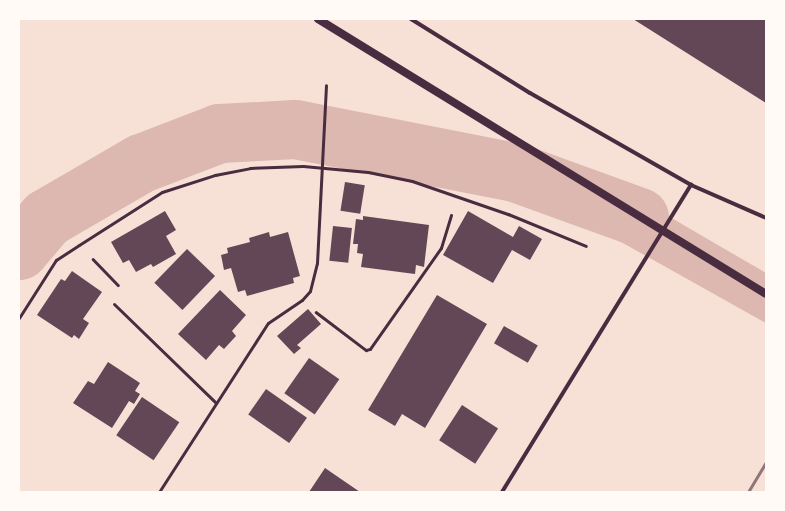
<!DOCTYPE html>
<style>
body{margin:0}
#map{position:relative;width:785px;height:511px;overflow:hidden;background:#f7e1d7;font-family:Overpass,sans-serif}
div>[style]{position:absolute}
.water>*{inset:0;background:#dcb8b0}
.river>*{height:59px;margin:-29.5px;padding:0 29.5px;transform-origin:29.5px;border-radius:29.5px;background:#dcb8b0}
.building>*{inset:0;background:#644757;transform-origin:0 0}
.path>*{height:2.5px;margin:-1.25px;padding:0 1.25px;transform-origin:1.25px;border-radius:1.25px;background:#4a2c40}
.service>*{height:3px;margin:-1.5px;padding:0 1.5px;transform-origin:1.5px;border-radius:1.5px;background:#4a2c40}
.minor>*{height:4px;margin:-2px;padding:0 2px;transform-origin:2px;border-radius:2px;background:#4a2c40}
.secondary>*{height:8px;margin:-4px;padding:0 4px;transform-origin:4px;border-radius:4px;background:#4a2c40}
.rail>*{height:3px;margin:-1.5px;padding:0 1.5px;transform-origin:1.5px;border-radius:1.5px;background:#8f747c}
span{translate:-50% -50%;white-space:nowrap;text-align:center;line-height:1.15;-webkit-text-stroke:3px #fffaf5;paint-order:stroke}
.frame{position:absolute;inset:0;border:20px solid #fffaf5;pointer-events:none}
</style>
<div id="map">
<div class="water">
<i style="clip-path:polygon(587px 176px,632px 195px,766px 273px,766px 323px,562px 209px,568px 190px)"></i>
</div>
<div class="river">
<i style="left:19px;top:250px;width:42px;rotate:-49.8deg"></i>
<i style="left:46px;top:218px;width:110px;rotate:-30.1deg"></i>
<i style="left:141px;top:163px;width:84px;rotate:-21deg"></i>
<i style="left:219px;top:133px;width:76px;rotate:-3deg"></i>
<i style="left:295px;top:129px;width:224px;rotate:11.1deg"></i>
<i style="left:515px;top:172px;width:132px;rotate:19.9deg"></i>
</div>
<div class="building">
<i style="clip-path:polygon(633px 19px,766px 19px,766px 103px)"></i>
<i style="left:345px;top:182px;width:20px;height:29px;rotate:9deg"></i>
<i style="clip-path:polygon(165px 211px,176px 230px,166px 236px,176px 254px,153px 267px,151px 264px,136px 272px,129px 260px,123px 263px,111px 242px)"></i>
<i style="clip-path:polygon(468px 211px,513px 237px,519px 226px,542px 239px,530px 260px,512px 250px,493px 283px,443px 255px)"></i>
<i style="clip-path:polygon(363px 216px,429px 225px,424px 267px,416px 265px,415px 274px,361px 267px,363px 254px,357px 253px,358px 244px,353px 244px,356px 219px,363px 220px)"></i>
<i style="left:333px;top:226px;width:19px;height:35px;rotate:6deg"></i>
<i style="clip-path:polygon(269px 232px,270px 237px,288px 232px,300px 276px,293px 278px,294px 283px,247px 296px,245px 290px,238px 292px,231px 268px,224px 270px,221px 255px,228px 253px,227px 248px,250px 242px,249px 238px)"></i>
<i style="left:187px;top:249px;width:39px;height:47px;rotate:44deg"></i>
<i style="clip-path:polygon(72px 271px,102px 292px,83px 319px,89px 323px,79px 339px,74px 335px,72px 338px,37px 315px,61px 279px,65px 281px)"></i>
<i style="clip-path:polygon(220px 290px,246px 315px,232px 331px,236px 336px,224px 349px,219px 345px,206px 360px,178px 334px)"></i>
<i style="clip-path:polygon(437px 295px,487px 324px,425px 428px,402px 414px,395px 426px,368px 410px)"></i>
<i style="clip-path:polygon(308px 309px,321px 324px,297px 345px,301px 348px,294px 354px,277px 336px)"></i>
<i style="left:504px;top:326px;width:39px;height:20px;rotate:30deg"></i>
<i style="left:309px;top:358px;width:37px;height:43px;rotate:35deg"></i>
<i style="clip-path:polygon(108px 362px,140px 383px,135px 391px,140px 394px,134px 404px,129px 401px,112px 428px,73px 403px,88px 381px,94px 384px)"></i>
<i style="left:266px;top:389px;width:50px;height:31px;rotate:35deg"></i>
<i style="left:142px;top:397px;width:45px;height:46px;rotate:34deg"></i>
<i style="left:462px;top:405px;width:43px;height:42px;rotate:33deg"></i>
<i style="clip-path:polygon(325px 468px,360px 492px,309px 492px)"></i>
</div>
<div class="path">
<i style="left:93px;top:259px;width:36px;rotate:46deg"></i>
<i style="left:316px;top:312px;width:63px;rotate:37.2deg"></i>
<i style="left:366px;top:350px;width:4px;rotate:-14deg"></i>
<i style="left:370px;top:349px;width:123px;rotate:-54.9deg"></i>
<i style="left:441px;top:248px;width:34px;rotate:-73deg"></i>
</div>
<div class="service">
<i style="left:114px;top:304px;width:142px;rotate:44.1deg"></i>
<i style="left:19px;top:318px;width:69px;rotate:-57.5deg"></i>
<i style="left:56px;top:260px;width:27px;rotate:-33deg"></i>
<i style="left:79px;top:245px;width:98px;rotate:-32.6deg"></i>
<i style="left:162px;top:192px;width:56px;rotate:-17.8deg"></i>
<i style="left:215px;top:175px;width:36px;rotate:-11deg"></i>
<i style="left:250px;top:168px;width:53px;rotate:-2.2deg"></i>
<i style="left:303px;top:166px;width:65px;rotate:5.3deg"></i>
<i style="left:368px;top:172px;width:45px;rotate:11.6deg"></i>
<i style="left:412px;top:181px;width:102px;rotate:19deg"></i>
<i style="left:508px;top:214px;width:84px;rotate:22.3deg"></i>
<i style="left:159px;top:492px;width:201px;rotate:-57.2deg"></i>
<i style="left:268px;top:323px;width:41px;rotate:-34.1deg"></i>
<i style="left:302px;top:300px;width:12px;rotate:-48deg"></i>
<i style="left:310px;top:291px;width:29px;rotate:-76deg"></i>
<i style="left:317px;top:263px;width:178px;rotate:-87.1deg"></i>
</div>
<div class="minor">
<i style="left:411px;top:19px;width:140px;rotate:31.9deg"></i>
<i style="left:530px;top:93px;width:185px;rotate:29.7deg"></i>
<i style="left:691px;top:185px;width:82px;rotate:23.7deg"></i>
<i style="left:502px;top:492px;width:361px;rotate:-58.4deg"></i>
</div>
<div class="secondary">
<i style="left:318px;top:19px;width:526px;rotate:31.54deg"></i>
</div>
<div class="rail">
<i style="left:748px;top:492px;width:35px;rotate:-59deg"></i>
</div>
<div class="frame"></div>
</div>
